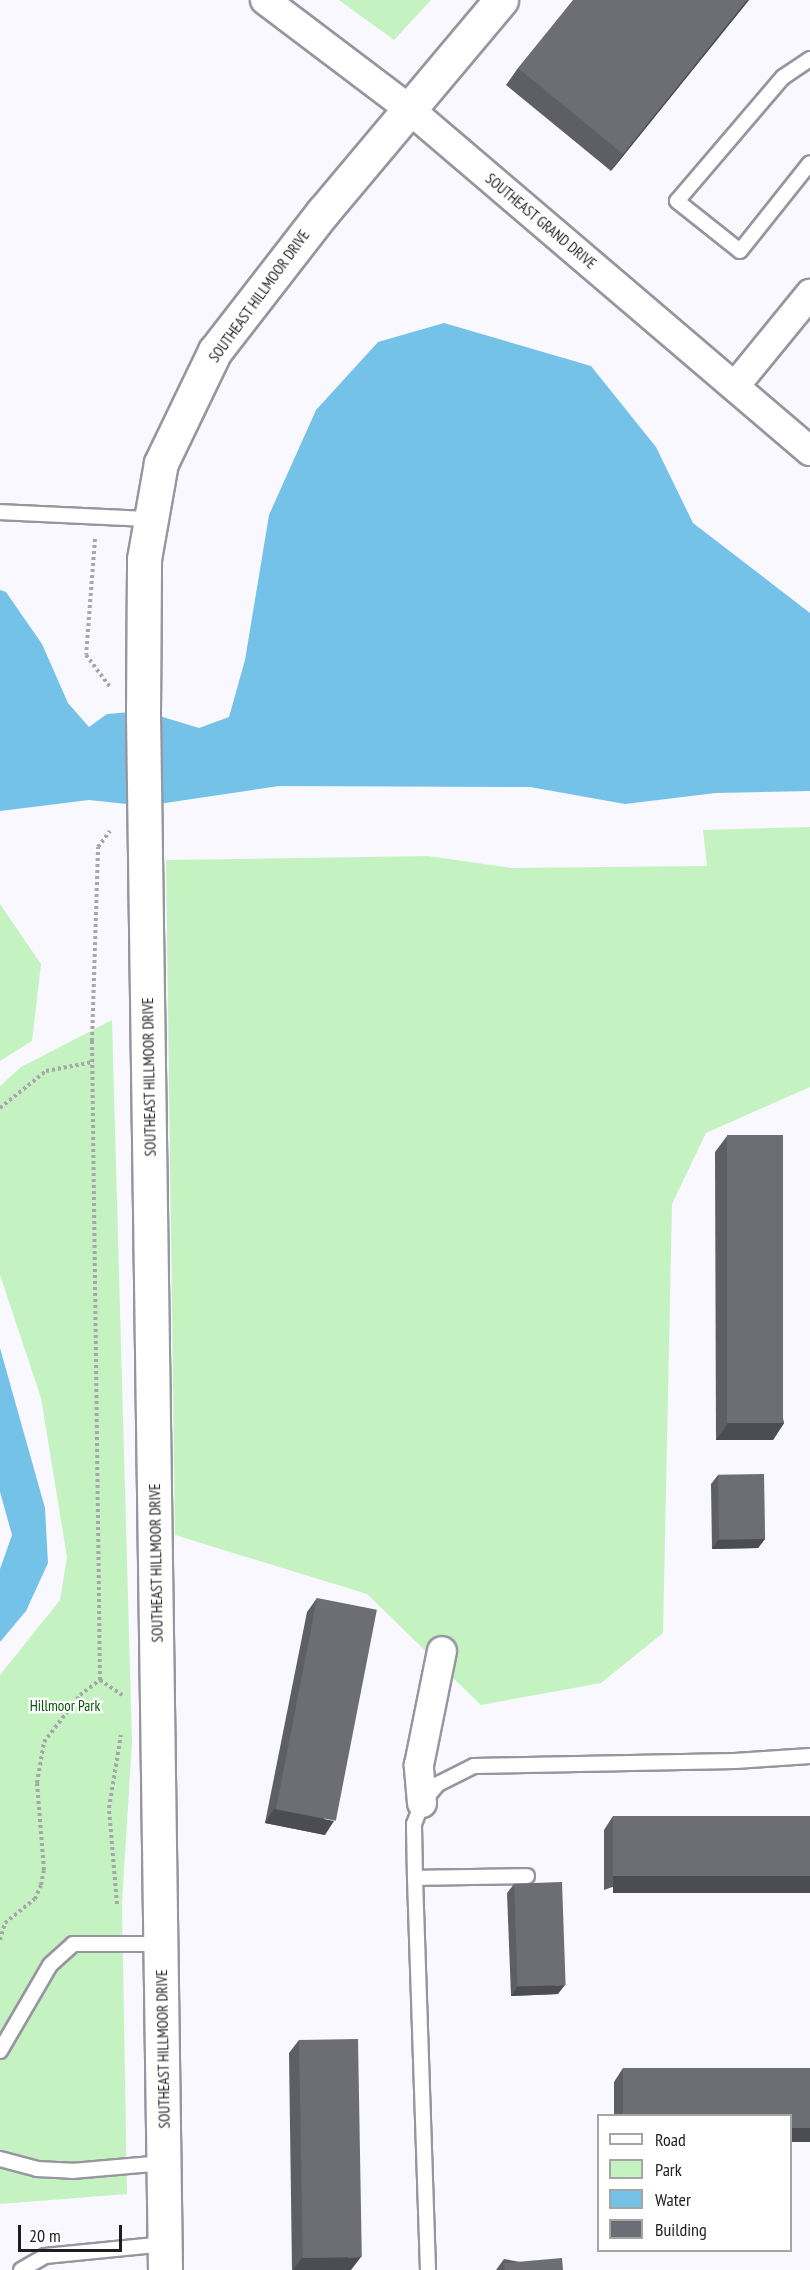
<!DOCTYPE html>
<style>
body{margin:0}
#map{position:relative;width:810px;height:2270px;overflow:hidden;background:#f9f8ff;font-family:"PT Sans Narrow",sans-serif}
div>[style]{position:absolute}
.green>*{inset:0;background:#c5f2c1}
.water>*{inset:0;background:#75c2e9}
.path>*{height:4px;margin-top:-2px;transform-origin:0;background:repeating-linear-gradient(90deg,#a6a6ab 0 3px,transparent 0 6px)}
.roads{filter:drop-shadow(2px 0 #9796a0) drop-shadow(-2px 0 #9796a0) drop-shadow(0 2px #9796a0) drop-shadow(0 -2px #9796a0)}
.service>*{height:14px;margin:-7px;padding:0 7px;transform-origin:7px;border-radius:7px;background:#fff}
.minor>*{height:28px;margin:-14px;padding:0 14px;transform-origin:14px;border-radius:14px;background:#fff}
.tertiary>*{height:33px;margin:-16.5px;padding:0 16.5px;transform-origin:16.5px;border-radius:16.5px;background:#fff}
.wall>*{inset:0;background:#5e5e65}
.shaded-wall>*{inset:0;background:#4c4c53;transform-origin:0 0}
.building>*{inset:0;background:#6d6d76;transform-origin:0 0}
span{translate:-50% -50%;white-space:nowrap;text-align:center;line-height:1.15;-webkit-text-stroke:4.5px #fff;paint-order:stroke}
.street-label{font-size:15px;color:#1e1e21}
.park-label{font-size:15px;color:#065309}
.legend{position:absolute;left:597px;top:2114px;width:195px;height:138px;box-sizing:border-box;background:#fff;border:2px solid #a5a5a6;margin:0;padding:8px 10px;list-style:none;font-size:18px;color:#1e1e21}
.legend li{display:flex;align-items:center;gap:12px;height:30px}
.legend b{width:30px;border:2px solid #a5a5a6}
.scale{position:absolute;left:18px;top:2225px;width:104px;height:27px;box-sizing:border-box;border:3px solid #1e1e21;border-top:0;padding-left:8px;font-size:18px;line-height:21px;white-space:nowrap;color:#1e1e21;-webkit-text-stroke:4px #fff;paint-order:stroke}
</style>
<div id="map">
<div class="green">
<i style="clip-path:polygon(339px 0,431px 0,394px 40px)"></i>
<i style="clip-path:polygon(810px 827px,810px 1087px,706px 1133px,672px 1204px,663px 1633px,601px 1683px,481px 1705px,367px 1594px,175px 1535px,166px 860px,428px 856px,512px 868px,707px 866px,703px 830px)"></i>
<i style="clip-path:polygon(0 904px,41px 964px,32px 1041px,0 1061px)"></i>
<i style="clip-path:polygon(112px 1020px,132px 1742px,122px 1903px,127px 2194px,0 2204px,0 1675px,60px 1600px,67px 1557px,41px 1398px,0 1275px,0 1086px,21px 1067px)"></i>
</div>
<div class="water">
<i style="clip-path:polygon(444px 323px,591px 366px,656px 447px,693px 523px,810px 613px,810px 791px,716px 793px,625px 804px,530px 787px,279px 786px,145px 806px,89px 800px,0 811px,0 590px,6px 592px,42px 644px,68px 703px,89px 727px,107px 714px,143px 711px,199px 728px,229px 717px,245px 660px,269px 515px,316px 410px,378px 342px)"></i>
<i style="clip-path:polygon(0 1348px,45px 1508px,48px 1563px,26px 1611px,0 1642px,0 1569px,12px 1535px,0 1492px)"></i>
</div>
<div class="path">
<i style="left:95px;top:539px;width:116px;rotate:94.4deg"></i>
<i style="left:86px;top:655px;width:39px;rotate:53deg"></i>
<i style="left:0;top:1108px;width:59px;rotate:-38.8deg"></i>
<i style="left:46px;top:1071px;width:48px;rotate:-10.8deg"></i>
<i style="left:100px;top:1680px;width:27px;rotate:34deg"></i>
<i style="left:117px;top:1904px;width:96px;rotate:-94.8deg"></i>
<i style="left:109px;top:1808px;width:74px;rotate:-80.7deg"></i>
<i style="left:0;top:1940px;width:18px;rotate:-74deg"></i>
<i style="left:5px;top:1923px;width:38px;rotate:-39deg"></i>
<i style="left:35px;top:1899px;width:15px;rotate:-67deg"></i>
<i style="left:41px;top:1885px;width:15px;rotate:-79deg"></i>
<i style="left:44px;top:1870px;width:87px;rotate:-94.6deg"></i>
<i style="left:37px;top:1783px;width:42px;rotate:-80.3deg"></i>
<i style="left:44px;top:1742px;width:59px;rotate:-52.5deg"></i>
<i style="left:80px;top:1695px;width:25px;rotate:-37deg"></i>
<i style="left:100px;top:1680px;width:639px;rotate:-90.72deg"></i>
<i style="left:92px;top:1041px;width:194px;rotate:-88.2deg"></i>
<i style="left:98px;top:847px;width:20px;rotate:-53deg"></i>
</div>
<div class="roads">
<div class="service">
<i style="left:810px;top:59px;width:32px;rotate:146deg"></i>
<i style="left:783px;top:77px;width:163px;rotate:130.5deg"></i>
<i style="left:677px;top:201px;width:80px;rotate:38.4deg"></i>
<i style="left:740px;top:251px;width:112px;rotate:-51.5deg"></i>
<i style="left:0;top:512px;width:151px;rotate:2.7deg"></i>
<i style="left:415px;top:1878px;width:112px;rotate:-1deg"></i>
<i style="left:0;top:2051px;width:99px;rotate:-59.8deg"></i>
<i style="left:50px;top:1965px;width:31px;rotate:-42deg"></i>
<i style="left:73px;top:1944px;width:88px"></i>
<i style="left:0;top:2159px;width:38px;rotate:15deg"></i>
<i style="left:37px;top:2169px;width:35px;rotate:3deg"></i>
<i style="left:72px;top:2171px;width:92px;rotate:-5deg"></i>
<i style="left:21px;top:2270px;width:28px;rotate:-30deg"></i>
<i style="left:45px;top:2256px;width:121px;rotate:-5.7deg"></i>
<i style="left:428px;top:2270px;width:392px;rotate:-91.9deg"></i>
<i style="left:415px;top:1878px;width:54px;rotate:-91.1deg"></i>
<i style="left:414px;top:1824px;width:22px;rotate:-69deg"></i>
<i style="left:422px;top:1803px;width:25px;rotate:-50deg"></i>
<i style="left:438px;top:1784px;width:40px;rotate:-26.6deg"></i>
<i style="left:474px;top:1766px;width:261px;rotate:-1.1deg"></i>
<i style="left:735px;top:1761px;width:75px;rotate:-3.8deg"></i>
</div>
<div class="minor">
<i style="left:265px;top:0;width:181px;rotate:37.1deg"></i>
<i style="left:409px;top:109px;width:527px;rotate:40.46deg"></i>
<i style="left:735px;top:386px;width:119px;rotate:-50.8deg"></i>
<i style="left:422px;top:1803px;width:38px;rotate:-95deg"></i>
<i style="left:419px;top:1765px;width:116px;rotate:-78.6deg"></i>
</div>
<div class="tertiary">
<i style="left:165px;top:2270px;width:1559px;rotate:-90.81deg"></i>
<i style="left:143px;top:711px;width:152px;rotate:-89.6deg"></i>
<i style="left:144px;top:559px;width:97px;rotate:-80deg"></i>
<i style="left:161px;top:463px;width:124px;rotate:-64.3deg"></i>
<i style="left:215px;top:351px;width:176px;rotate:-52.2deg"></i>
<i style="left:323px;top:212px;width:277px;rotate:-50deg"></i>
</div>
</div>
<div class="wall">
<i style="clip-path:polygon(749px 0,611px 171px,506px 85px,518px 68px)"></i>
<i style="clip-path:polygon(727px 1136px,784px 1423px,773px 1440px,716px 1440px,715px 1152px)"></i>
<i style="clip-path:polygon(718px 1475px,765px 1539px,758px 1548px,712px 1549px,711px 1484px)"></i>
<i style="clip-path:polygon(317px 1598px,325px 1835px,265px 1823px,307px 1612px)"></i>
<i style="clip-path:polygon(613px 1816px,810px 1817px,604px 1890px,604px 1830px)"></i>
<i style="clip-path:polygon(514px 1884px,558px 1994px,511px 1996px,507px 1893px)"></i>
<i style="clip-path:polygon(299px 2040px,351px 2270px,292px 2270px,289px 2053px)"></i>
<i style="clip-path:polygon(623px 2068px,810px 2068px,810px 2142px,790px 2142px,790px 2115px,614px 2115px,614px 2082px)"></i>
<i style="clip-path:polygon(504px 2259px,563px 2270px,496px 2270px)"></i>
</div>
<div class="shaded-wall">
<i style="clip-path:polygon(747px 0,749px 0,611px 171px,623px 154px)"></i>
<i style="clip-path:polygon(728px 1423px,784px 1423px,773px 1440px,716px 1440px)"></i>
<i style="clip-path:polygon(719px 1539px,765px 1539px,758px 1548px,712px 1549px)"></i>
<i style="clip-path:polygon(274px 1809px,334px 1821px,325px 1835px,265px 1823px)"></i>
<i style="left:613px;top:1876px;width:197px;height:17px"></i>
<i style="clip-path:polygon(565px 1985px,558px 1994px,511px 1996px,518px 1986px)"></i>
<i style="left:790px;top:2128px;width:20px;height:14px"></i>
<i style="clip-path:polygon(361px 2257px,351px 2270px,293px 2270px,302px 2258px)"></i>
</div>
<div class="building">
<i style="clip-path:polygon(573px 0,747px 0,623px 154px,518px 68px)"></i>
<i style="left:783px;top:1135px;width:288px;height:56px;rotate:90deg"></i>
<i style="left:764px;top:1474px;width:65px;height:46px;rotate:89deg"></i>
<i style="left:317px;top:1598px;width:61px;height:215px;rotate:11deg"></i>
<i style="left:613px;top:1816px;width:197px;height:60px"></i>
<i style="left:562px;top:1882px;width:103px;height:48px;rotate:88deg"></i>
<i style="left:358px;top:2039px;width:218px;height:59px;rotate:89deg"></i>
<i style="clip-path:polygon(623px 2068px,810px 2068px,810px 2128px,790px 2128px,790px 2115px,623px 2115px)"></i>
<i style="left:562px;top:2258px;width:12px;height:58px;rotate:85deg"></i>
</div>
<div class="street-label">
<span style="left:541px;top:221px;rotate:40deg">SOUTHEAST GRAND DRIVE</span>
<span style="left:259px;top:296px;rotate:-54deg">SOUTHEAST HILLMOOR DRIVE</span>
<span style="left:149px;top:1077px;rotate:-91deg">SOUTHEAST HILLMOOR DRIVE</span>
<span style="left:156px;top:1563px;rotate:-91deg">SOUTHEAST HILLMOOR DRIVE</span>
<span style="left:163px;top:2049px;rotate:-91deg">SOUTHEAST HILLMOOR DRIVE</span>
</div>
<div class="park-label">
<span style="left:65px;top:1706px">Hillmoor Park</span>
</div>
<ul class="legend">
<li><b style="height:8px;background:#fff"></b>Road</li>
<li><b style="height:16px;background:#c5f2c1"></b>Park</li>
<li><b style="height:16px;background:#75c2e9"></b>Water</li>
<li><b style="height:16px;background:#6d6d76"></b>Building</li>
</ul>
<div class="scale">20 m</div>
</div>
